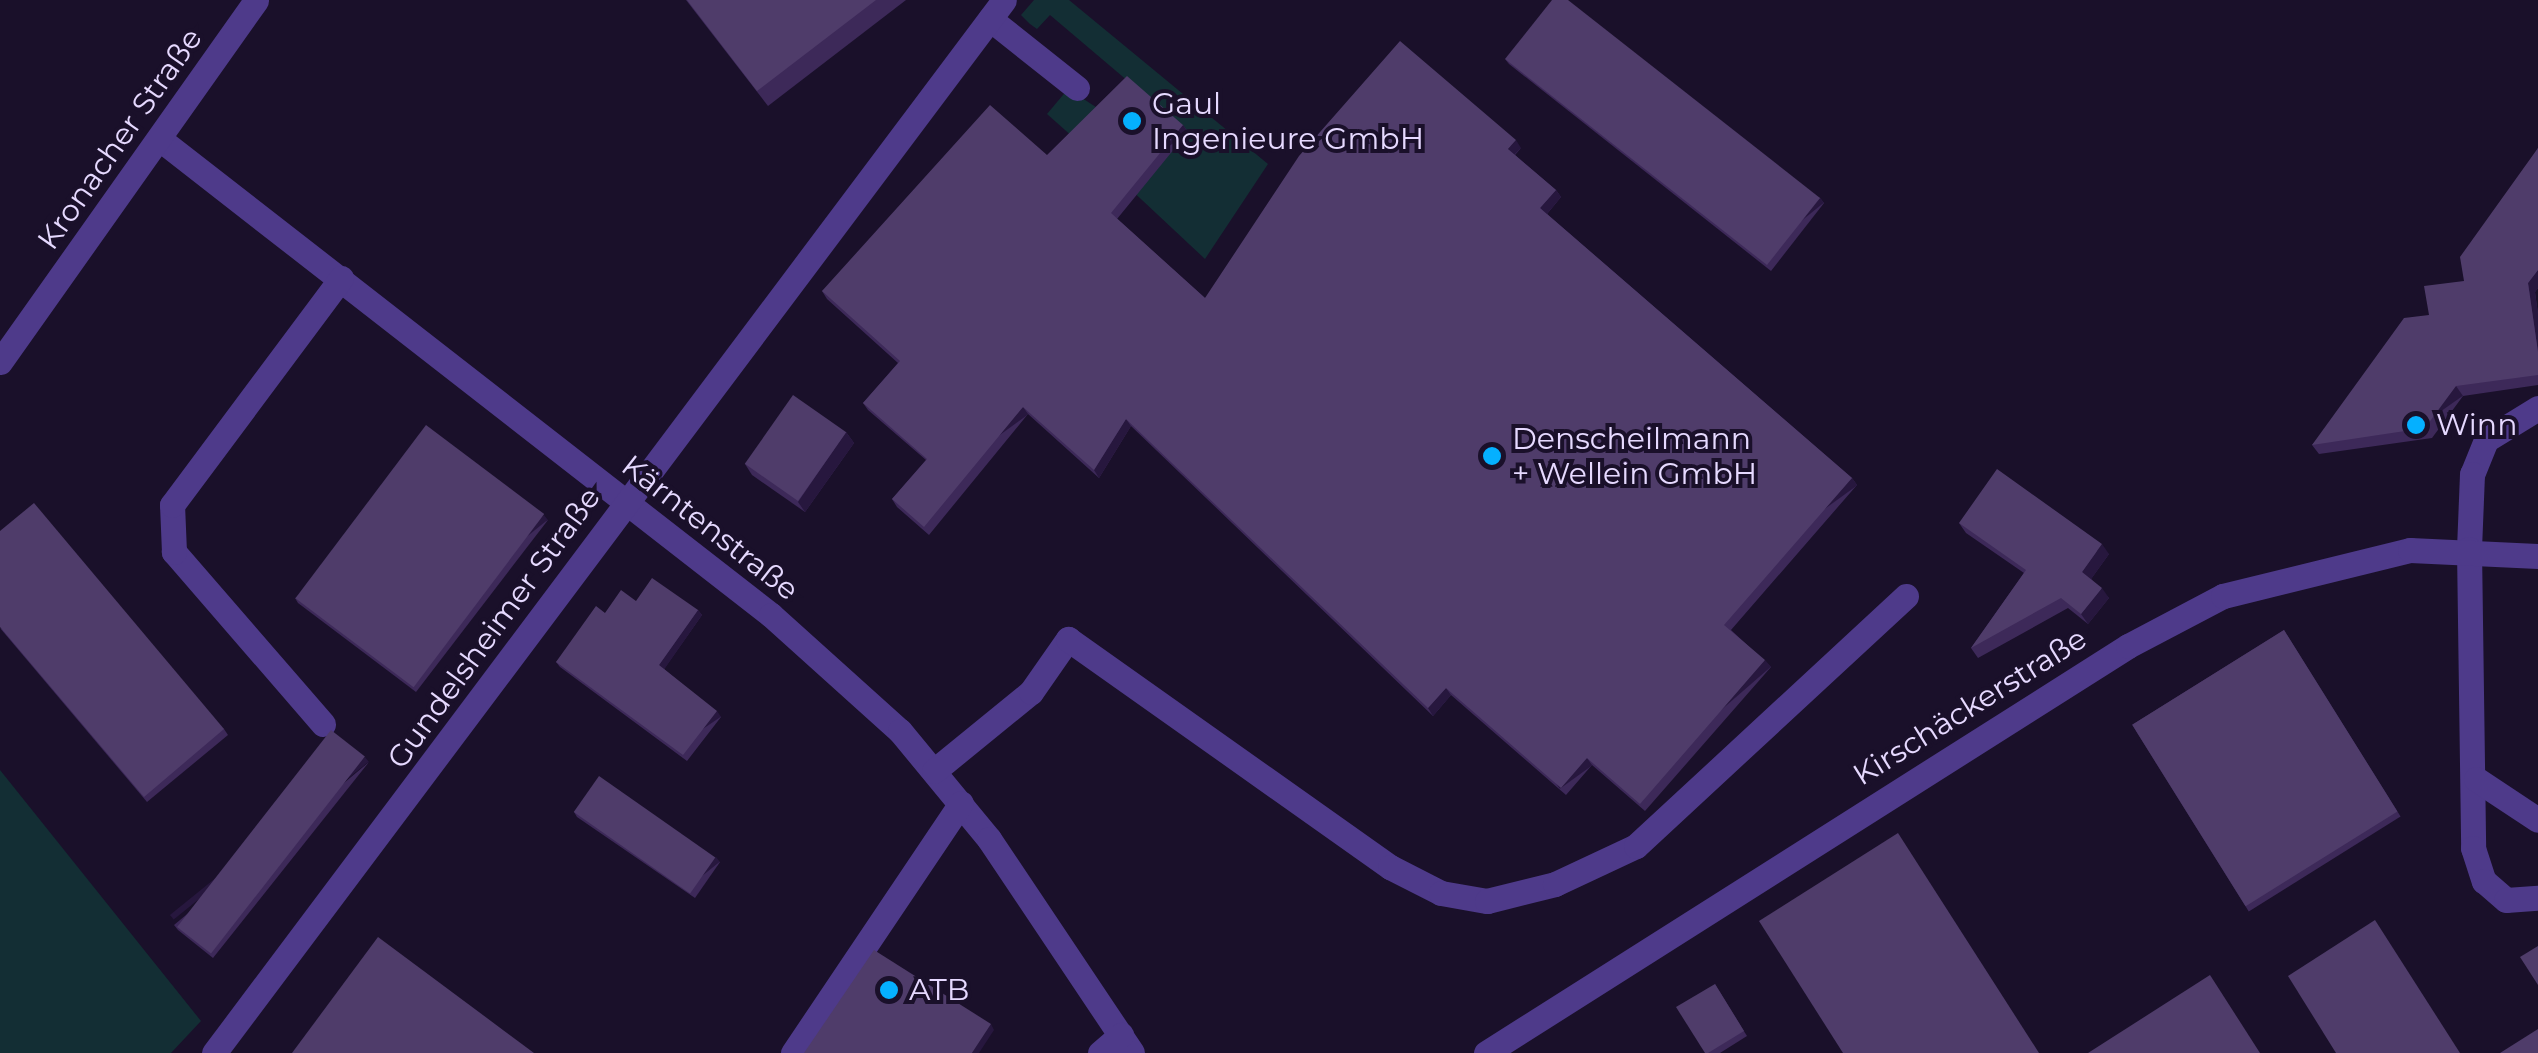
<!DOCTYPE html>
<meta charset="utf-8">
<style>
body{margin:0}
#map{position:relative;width:2538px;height:1053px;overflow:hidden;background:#1a102a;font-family:Montserrat,sans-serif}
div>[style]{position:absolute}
.green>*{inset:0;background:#132e34}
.minor>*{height:25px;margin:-12.5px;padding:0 12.5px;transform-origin:12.5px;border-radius:12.5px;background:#4e3a8a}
.wall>*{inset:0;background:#3d2959;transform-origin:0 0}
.shaded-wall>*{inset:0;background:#27173e;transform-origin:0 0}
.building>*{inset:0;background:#4f3c6a;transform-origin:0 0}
.dots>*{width:28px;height:28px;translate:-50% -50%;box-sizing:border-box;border:5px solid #1a102a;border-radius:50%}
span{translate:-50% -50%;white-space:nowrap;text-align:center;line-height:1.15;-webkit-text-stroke:8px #1a102a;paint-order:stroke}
.poi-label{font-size:30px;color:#e6d9ff}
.left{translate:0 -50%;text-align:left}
.street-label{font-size:30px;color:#e6d9ff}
</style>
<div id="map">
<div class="green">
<i style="clip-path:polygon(1034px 0,1069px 0,1268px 164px,1205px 259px,1095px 156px,1188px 132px,1050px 15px,1037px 29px,1030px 24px,1021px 15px)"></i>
<i style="clip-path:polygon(1068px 89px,1099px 109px,1074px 138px,1047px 114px)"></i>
<i style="clip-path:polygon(0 770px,201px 1021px,171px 1053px,0 1053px)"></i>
</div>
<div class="minor">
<i style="left:990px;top:19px;width:111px;rotate:38.4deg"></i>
<i style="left:161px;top:140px;width:773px;rotate:37.91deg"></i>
<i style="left:771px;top:615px;width:173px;rotate:42deg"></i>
<i style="left:900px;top:731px;width:140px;rotate:50.5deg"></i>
<i style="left:989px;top:839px;width:257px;rotate:56.2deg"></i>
<i style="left:0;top:362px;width:443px;rotate:-54.7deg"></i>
<i style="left:2538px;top:408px;width:61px;rotate:148.4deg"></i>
<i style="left:2486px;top:440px;width:37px;rotate:112deg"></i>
<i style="left:2472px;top:474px;width:75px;rotate:92.3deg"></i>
<i style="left:2469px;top:549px;width:299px;rotate:89.2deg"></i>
<i style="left:2473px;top:848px;width:35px;rotate:72deg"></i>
<i style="left:2484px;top:881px;width:29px;rotate:41deg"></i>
<i style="left:2506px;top:900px;width:32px;rotate:-4deg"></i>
<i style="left:323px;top:724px;width:228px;rotate:-130.9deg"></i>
<i style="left:174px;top:552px;width:47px;rotate:-92.4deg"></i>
<i style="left:172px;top:505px;width:283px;rotate:-53.3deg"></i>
<i style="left:934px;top:771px;width:125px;rotate:-39.2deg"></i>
<i style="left:1031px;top:692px;width:65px;rotate:-55.1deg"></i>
<i style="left:1068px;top:639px;width:395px;rotate:35.3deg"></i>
<i style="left:1390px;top:867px;width:57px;rotate:27deg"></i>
<i style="left:1441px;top:893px;width:47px;rotate:9.9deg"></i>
<i style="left:1487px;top:901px;width:70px;rotate:-14deg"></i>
<i style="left:1555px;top:884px;width:89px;rotate:-25.1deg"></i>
<i style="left:1636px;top:846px;width:368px;rotate:-42.8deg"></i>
<i style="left:2476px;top:779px;width:74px;rotate:33.5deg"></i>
<i style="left:214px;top:1053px;width:1316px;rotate:-53.12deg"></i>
<i style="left:793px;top:1053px;width:301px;rotate:-56.1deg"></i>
<i style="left:1100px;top:1053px;width:28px;rotate:-41deg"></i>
<i style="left:1486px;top:1053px;width:760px;rotate:-32.37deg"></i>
<i style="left:2128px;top:646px;width:107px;rotate:-27.8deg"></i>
<i style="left:2223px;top:596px;width:193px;rotate:-13.8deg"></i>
<i style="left:2410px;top:550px;width:128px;rotate:2.7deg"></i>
</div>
<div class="wall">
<i style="clip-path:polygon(686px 0,906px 0,768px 106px)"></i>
<i style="clip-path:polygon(1505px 59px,1820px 198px,1824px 203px,1771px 271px,1509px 64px)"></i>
<i style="clip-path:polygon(1183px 125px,1188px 132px,1117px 219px,1205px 298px,1521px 148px,1515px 155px,1556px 190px,1561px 197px,1547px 214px,1852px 478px,1857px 485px,1731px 630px,1771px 667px,1645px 811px,1592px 765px,1566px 795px,1451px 695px,1433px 716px,1131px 426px,1099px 478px,1028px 414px,929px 535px,897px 507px,892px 499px,926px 460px,868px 410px,863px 403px,898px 363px,827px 299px,822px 291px,1047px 155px)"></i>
<i style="clip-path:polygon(2538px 148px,2538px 288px,2535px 292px,2538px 314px,2538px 385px,2463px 396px,2432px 438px,2319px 454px,2312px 445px,2429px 315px,2464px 281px)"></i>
<i style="clip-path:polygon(846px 432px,854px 443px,805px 512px,752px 475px,745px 464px)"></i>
<i style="clip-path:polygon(548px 520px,416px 692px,298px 603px,295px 598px)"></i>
<i style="clip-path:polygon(1959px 523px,2109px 554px,2091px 579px,2109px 598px,2088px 624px,2068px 608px,1978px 658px,1971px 648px,2024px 573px,1966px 533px)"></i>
<i style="clip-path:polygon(636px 601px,698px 610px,702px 615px,664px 669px,721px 717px,687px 761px,560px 667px,556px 662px,605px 613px)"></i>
<i style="clip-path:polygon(0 628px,224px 729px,228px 735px,147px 802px)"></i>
<i style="left:2284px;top:630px;width:220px;height:179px;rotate:58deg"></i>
<i style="clip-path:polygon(369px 762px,213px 958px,178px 930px,174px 925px)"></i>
<i style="clip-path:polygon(574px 812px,720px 862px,695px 898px,577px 817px)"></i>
<i style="clip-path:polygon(1715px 984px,1747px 1036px,1720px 1053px,1705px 1053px)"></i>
</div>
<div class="shaded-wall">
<i style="left:1183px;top:125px;width:9px;height:114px;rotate:54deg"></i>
<i style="clip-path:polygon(1516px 140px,1521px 148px,1513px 156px,1508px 149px)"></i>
<i style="clip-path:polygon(1556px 190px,1561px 197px,1546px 215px,1540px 208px)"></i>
<i style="left:1820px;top:198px;width:6px;height:85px;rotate:51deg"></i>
<i style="clip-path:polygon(2538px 270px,2538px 288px,2535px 292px,2538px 314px,2538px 352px,2528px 283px)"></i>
<i style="left:2456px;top:386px;width:12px;height:52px;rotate:55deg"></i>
<i style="left:1023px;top:407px;width:9px;height:156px;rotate:54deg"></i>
<i style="clip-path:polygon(1126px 419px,1131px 426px,1099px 478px,1094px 470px)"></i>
<i style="clip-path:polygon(846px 432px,854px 443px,805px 512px,798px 502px)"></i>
<i style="left:1852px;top:478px;width:9px;height:195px;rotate:54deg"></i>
<i style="left:544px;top:515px;width:6px;height:217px;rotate:51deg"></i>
<i style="clip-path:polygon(2102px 544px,2109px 554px,2089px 582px,2082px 572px)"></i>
<i style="clip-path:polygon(2102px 588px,2109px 598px,2088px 624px,2081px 614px)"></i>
<i style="clip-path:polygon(698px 610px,702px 615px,663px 671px,659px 665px)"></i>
<i style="left:1765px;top:660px;width:9px;height:191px;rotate:49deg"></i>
<i style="clip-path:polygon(1446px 688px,1451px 695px,1433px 716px,1428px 708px)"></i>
<i style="left:717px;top:711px;width:7px;height:56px;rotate:56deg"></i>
<i style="left:365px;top:757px;width:6px;height:251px;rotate:51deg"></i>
<i style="left:1587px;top:758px;width:9px;height:40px;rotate:54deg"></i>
<i style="left:716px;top:857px;width:6px;height:44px;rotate:51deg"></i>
<i style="clip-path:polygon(991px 1024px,994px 1030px,979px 1053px,972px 1053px)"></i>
</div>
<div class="building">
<i style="clip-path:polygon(687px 0,876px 0,757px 91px)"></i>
<i style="clip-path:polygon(1552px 0,1568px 0,1820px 198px,1767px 265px,1505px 59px)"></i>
<i style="clip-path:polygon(1400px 41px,1516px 140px,1508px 149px,1556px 190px,1540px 208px,1852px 478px,1724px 625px,1765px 660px,1640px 804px,1587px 758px,1561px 788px,1446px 688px,1428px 708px,1126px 419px,1094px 470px,1023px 407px,924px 527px,892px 499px,927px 459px,863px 403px,900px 361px,822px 291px,990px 105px,1047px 155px,1127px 76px,1183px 125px,1111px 213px,1205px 298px,1299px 156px)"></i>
<i style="clip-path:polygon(2538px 148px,2538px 270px,2528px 283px,2538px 352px,2538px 375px,2456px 386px,2425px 428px,2312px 445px,2404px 318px,2429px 315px,2424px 286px,2464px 281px,2460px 257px)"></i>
<i style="left:793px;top:395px;width:65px;height:84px;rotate:35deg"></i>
<i style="left:426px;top:425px;width:148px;height:217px;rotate:37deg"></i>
<i style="clip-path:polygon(1997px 469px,2102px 544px,2082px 572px,2102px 588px,2081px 614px,2061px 598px,1971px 648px,2026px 570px,1959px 523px)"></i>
<i style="clip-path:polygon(34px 503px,224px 729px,144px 797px,0 627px,0 531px)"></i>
<i style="clip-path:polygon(652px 578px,698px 610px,659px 665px,717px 711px,683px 755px,556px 662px,596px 606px,605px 613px,621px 590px,636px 601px)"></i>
<i style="left:2284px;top:630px;width:214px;height:179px;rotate:58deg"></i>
<i style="left:331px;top:730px;width:43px;height:250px;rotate:38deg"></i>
<i style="left:599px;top:776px;width:142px;height:44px;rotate:35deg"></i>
<i style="clip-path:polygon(1898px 833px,2039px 1053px,1843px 1053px,1759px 921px)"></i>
<i style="clip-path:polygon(2375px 920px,2460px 1053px,2336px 1053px,2288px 976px)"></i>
<i style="clip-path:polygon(378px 937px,534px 1053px,292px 1053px)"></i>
<i style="clip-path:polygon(2538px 946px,2538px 985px,2520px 957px)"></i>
<i style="clip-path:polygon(874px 950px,991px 1024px,972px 1053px,804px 1053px)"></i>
<i style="clip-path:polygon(2210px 975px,2260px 1053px,2088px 1053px)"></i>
<i style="clip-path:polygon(1715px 984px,1744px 1031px,1708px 1053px,1705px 1053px,1676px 1007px)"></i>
<i style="clip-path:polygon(2538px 1029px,2538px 1053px,2500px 1053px)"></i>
</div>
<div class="dots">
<i style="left:1132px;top:121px;background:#05b0ff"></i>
<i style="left:2416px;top:425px;background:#05b0ff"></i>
<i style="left:1492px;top:456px;background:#05b0ff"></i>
<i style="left:889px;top:990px;background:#05b0ff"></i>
</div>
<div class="poi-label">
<span class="left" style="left:1152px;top:121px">Gaul<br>Ingenieure GmbH</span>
<span class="left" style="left:2436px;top:425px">Winn</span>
<span class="left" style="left:1512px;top:456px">Denscheilmann<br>+ Wellein GmbH</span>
<span class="left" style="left:909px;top:990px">ATB</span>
</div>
<div class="street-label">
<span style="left:120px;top:139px;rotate:-55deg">Kronacher Straße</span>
<span style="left:710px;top:528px;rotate:38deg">Kärntenstraße</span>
<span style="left:494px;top:628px;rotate:-54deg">Gundelsheimer Straße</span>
<span style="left:1970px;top:707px;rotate:-32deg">Kirschäckerstraße</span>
</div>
</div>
